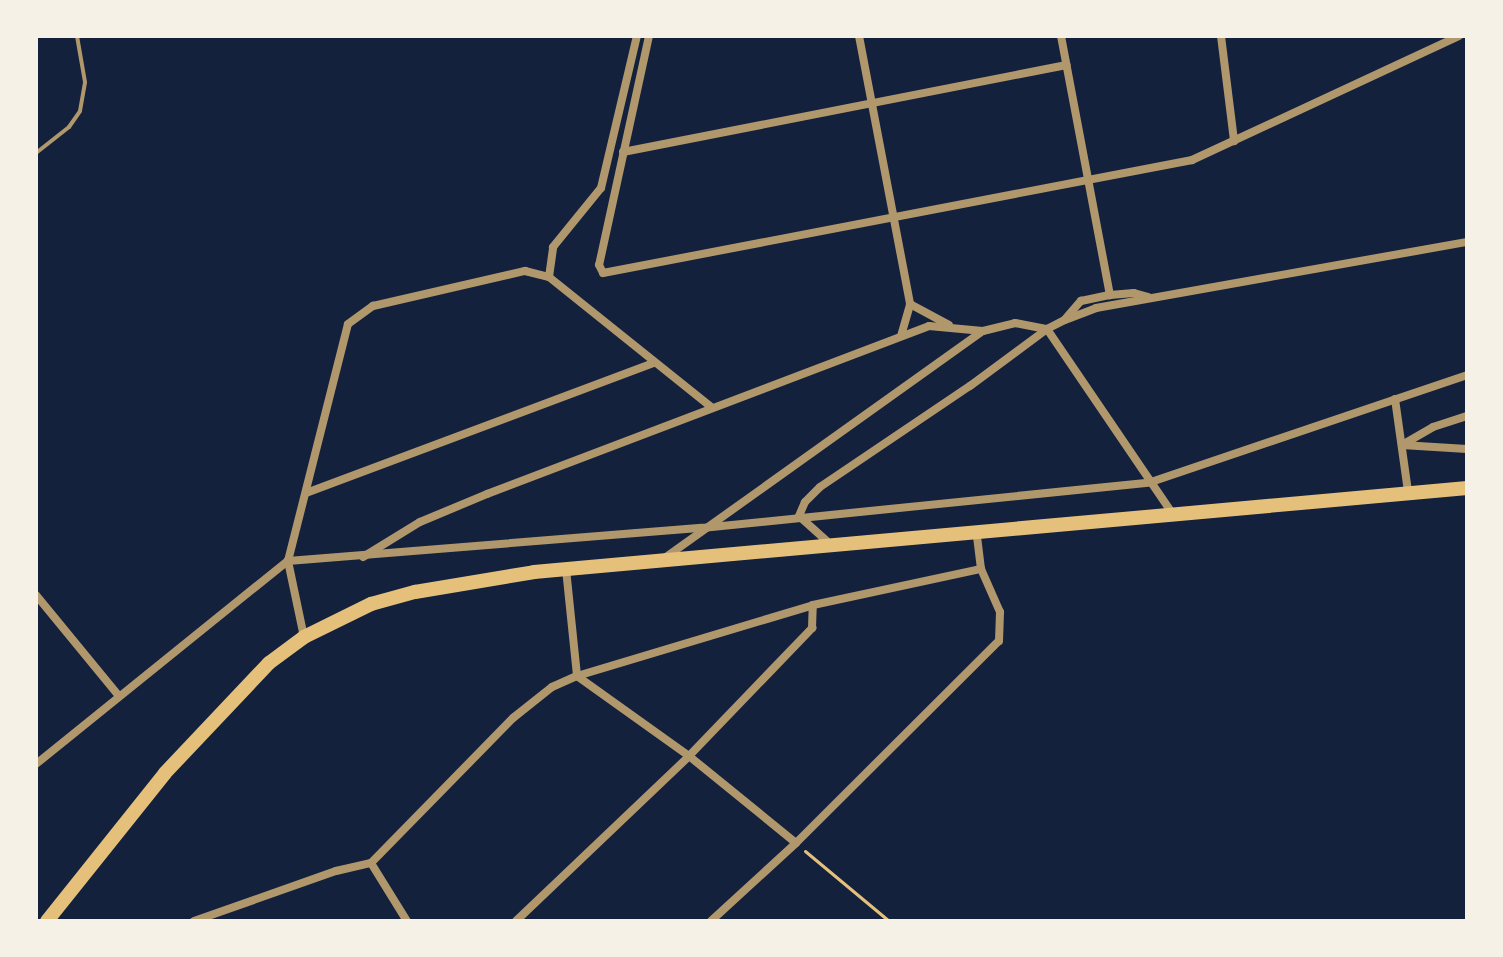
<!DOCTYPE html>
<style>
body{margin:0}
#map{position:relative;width:1503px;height:957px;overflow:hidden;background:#14213d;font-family:"PT Sans Narrow",sans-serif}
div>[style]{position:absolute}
.path>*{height:3px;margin:-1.5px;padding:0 1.5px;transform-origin:1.5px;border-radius:1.5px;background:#e5c07b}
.service>*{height:4px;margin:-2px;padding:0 2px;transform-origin:2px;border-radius:2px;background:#b1986c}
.minor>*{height:8px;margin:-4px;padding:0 4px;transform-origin:4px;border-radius:4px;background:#b1986c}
.primary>*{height:14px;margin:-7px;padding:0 7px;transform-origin:7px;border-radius:7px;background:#e5c07b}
span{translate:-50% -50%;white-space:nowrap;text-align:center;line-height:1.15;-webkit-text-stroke:7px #f6f1e7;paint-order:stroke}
.frame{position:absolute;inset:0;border:38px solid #f6f1e7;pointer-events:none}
</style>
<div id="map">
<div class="path">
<i style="left:805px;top:851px;width:109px;rotate:39.8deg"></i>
</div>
<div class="service">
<i style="left:36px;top:153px;width:42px;rotate:-38.2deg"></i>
<i style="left:69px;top:127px;width:19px;rotate:-55deg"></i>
<i style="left:80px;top:111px;width:29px;rotate:-80deg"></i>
<i style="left:85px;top:82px;width:47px;rotate:-99.9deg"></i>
</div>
<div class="minor">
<i style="left:649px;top:36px;width:234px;rotate:102.3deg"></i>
<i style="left:599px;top:265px;width:9px;rotate:63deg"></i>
<i style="left:603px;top:273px;width:600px;rotate:-10.86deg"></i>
<i style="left:1192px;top:160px;width:294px;rotate:-24.9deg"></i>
<i style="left:859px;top:36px;width:273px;rotate:79.2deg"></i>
<i style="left:1061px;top:36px;width:264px;rotate:79.3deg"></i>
<i style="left:1221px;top:36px;width:106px;rotate:82.9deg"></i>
<i style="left:623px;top:152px;width:452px;rotate:-11.1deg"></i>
<i style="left:549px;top:277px;width:30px;rotate:-82deg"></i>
<i style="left:553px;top:247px;width:76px;rotate:-50.9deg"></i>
<i style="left:601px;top:188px;width:156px;rotate:-76.7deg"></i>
<i style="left:1066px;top:318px;width:23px;rotate:-49deg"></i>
<i style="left:1081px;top:301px;width:30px;rotate:-12deg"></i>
<i style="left:1110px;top:295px;width:24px;rotate:-5deg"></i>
<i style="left:1134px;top:293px;width:15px;rotate:16deg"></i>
<i style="left:1047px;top:329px;width:222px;rotate:55.8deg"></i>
<i style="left:901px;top:336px;width:33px;rotate:-74deg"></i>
<i style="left:910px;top:304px;width:44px;rotate:28.3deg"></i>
<i style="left:1395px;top:399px;width:94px;rotate:82deg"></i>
<i style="left:1402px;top:445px;width:36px;rotate:-30deg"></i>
<i style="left:1433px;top:427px;width:36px;rotate:-18deg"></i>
<i style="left:1402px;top:445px;width:65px;rotate:3.5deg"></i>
<i style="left:306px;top:493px;width:371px;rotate:-20.5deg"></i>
<i style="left:829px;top:543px;width:40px;rotate:-138deg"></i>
<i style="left:799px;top:516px;width:15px;rotate:-67deg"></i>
<i style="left:805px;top:502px;width:21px;rotate:-45deg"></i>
<i style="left:820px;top:487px;width:181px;rotate:-34deg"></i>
<i style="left:970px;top:386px;width:96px;rotate:-36.5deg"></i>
<i style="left:1047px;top:329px;width:20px;rotate:-27deg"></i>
<i style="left:1065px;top:320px;width:33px;rotate:-21deg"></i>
<i style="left:1096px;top:308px;width:377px;rotate:-10.1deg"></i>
<i style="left:363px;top:557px;width:67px;rotate:-31.6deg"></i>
<i style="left:420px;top:522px;width:73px;rotate:-22.7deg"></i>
<i style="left:487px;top:494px;width:473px;rotate:-20.8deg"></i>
<i style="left:929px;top:326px;width:54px;rotate:5.3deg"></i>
<i style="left:666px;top:557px;width:389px;rotate:-35.5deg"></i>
<i style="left:983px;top:331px;width:33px;rotate:-14deg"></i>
<i style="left:1015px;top:323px;width:33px;rotate:11deg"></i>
<i style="left:288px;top:561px;width:415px;rotate:-4.6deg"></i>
<i style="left:702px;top:528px;width:451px;rotate:-5.8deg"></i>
<i style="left:1151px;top:482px;width:334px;rotate:-18.7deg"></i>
<i style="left:566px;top:569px;width:108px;rotate:84.1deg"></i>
<i style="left:577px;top:676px;width:138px;rotate:35.5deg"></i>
<i style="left:689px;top:756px;width:138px;rotate:39.1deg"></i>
<i style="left:36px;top:595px;width:131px;rotate:50.6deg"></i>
<i style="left:304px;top:637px;width:78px;rotate:-101.9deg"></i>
<i style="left:288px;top:561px;width:244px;rotate:-75.8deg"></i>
<i style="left:348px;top:324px;width:31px;rotate:-36deg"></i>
<i style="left:373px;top:306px;width:156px;rotate:-13deg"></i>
<i style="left:525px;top:271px;width:25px;rotate:14deg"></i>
<i style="left:549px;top:277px;width:208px;rotate:38.7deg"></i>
<i style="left:36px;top:764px;width:324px;rotate:-38.9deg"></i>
<i style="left:371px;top:863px;width:68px;rotate:58.2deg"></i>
<i style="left:194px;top:921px;width:151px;rotate:-19.4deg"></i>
<i style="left:336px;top:871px;width:36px;rotate:-13deg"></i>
<i style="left:371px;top:863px;width:203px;rotate:-45.6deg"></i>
<i style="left:513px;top:718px;width:50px;rotate:-38.5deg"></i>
<i style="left:552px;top:687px;width:27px;rotate:-24deg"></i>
<i style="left:577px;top:676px;width:246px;rotate:-16.7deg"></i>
<i style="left:813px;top:605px;width:172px;rotate:-12.1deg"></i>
<i style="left:516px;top:921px;width:239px;rotate:-43.6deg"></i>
<i style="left:689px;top:756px;width:178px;rotate:-46.1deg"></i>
<i style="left:812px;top:628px;width:23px;rotate:-88deg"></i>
<i style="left:711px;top:921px;width:115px;rotate:-42.5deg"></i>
<i style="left:796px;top:843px;width:286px;rotate:-44.9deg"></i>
<i style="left:999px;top:641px;width:29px;rotate:-88deg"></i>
<i style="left:1000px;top:612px;width:47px;rotate:-113.8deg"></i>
<i style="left:981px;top:569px;width:39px;rotate:-97deg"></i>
</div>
<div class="primary">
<i style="left:47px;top:921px;width:189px;rotate:-51.4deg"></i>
<i style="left:165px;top:773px;width:151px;rotate:-46.6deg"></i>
<i style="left:269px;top:663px;width:44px;rotate:-36.6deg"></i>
<i style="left:304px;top:637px;width:75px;rotate:-26.2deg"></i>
<i style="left:371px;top:604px;width:46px;rotate:-15.3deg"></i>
<i style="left:415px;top:592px;width:121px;rotate:-9.5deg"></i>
<i style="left:534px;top:572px;width:937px;rotate:-5.14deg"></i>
</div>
<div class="frame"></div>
</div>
